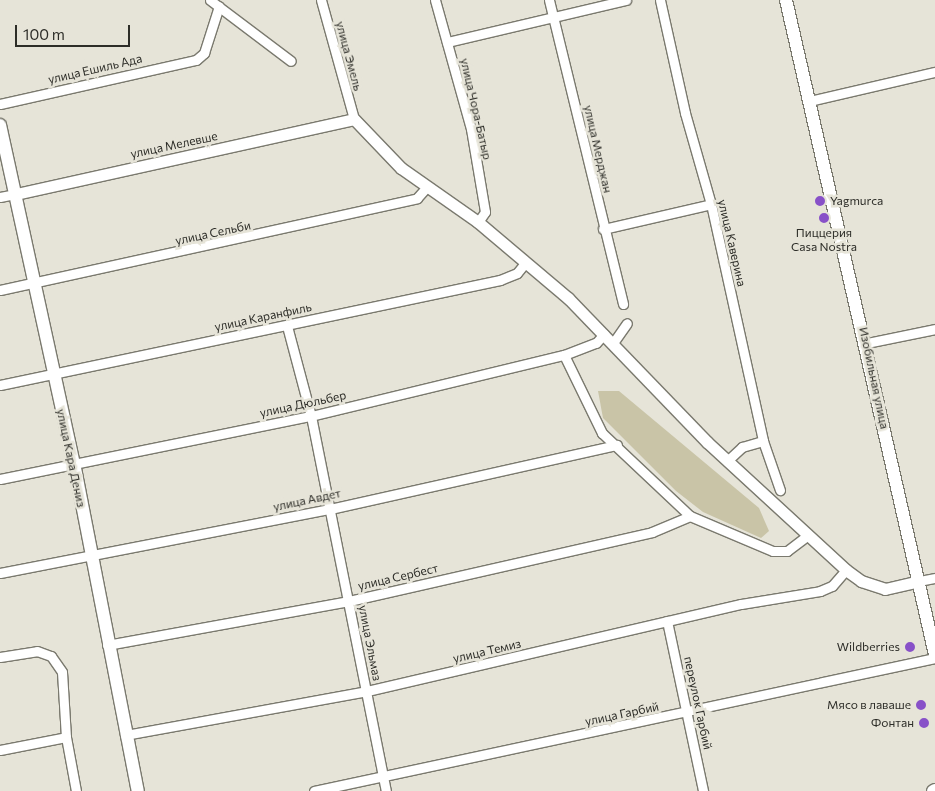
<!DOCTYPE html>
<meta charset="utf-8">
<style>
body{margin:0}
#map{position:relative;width:935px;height:791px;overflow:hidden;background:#e6e4d8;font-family:Commissioner,sans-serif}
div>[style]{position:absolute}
.green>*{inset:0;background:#c9c4a7}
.roads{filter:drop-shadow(1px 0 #7a796e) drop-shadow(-1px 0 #7a796e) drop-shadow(0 1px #7a796e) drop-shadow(0 -1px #7a796e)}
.minor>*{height:9px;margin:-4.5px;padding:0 4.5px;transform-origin:4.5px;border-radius:4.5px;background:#fff}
.tertiary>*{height:11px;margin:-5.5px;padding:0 5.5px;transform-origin:5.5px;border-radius:5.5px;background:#fff}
.secondary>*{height:12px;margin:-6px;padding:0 6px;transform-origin:6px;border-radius:6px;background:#fff}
.dots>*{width:14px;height:14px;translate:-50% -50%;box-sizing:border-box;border:2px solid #e6e4d8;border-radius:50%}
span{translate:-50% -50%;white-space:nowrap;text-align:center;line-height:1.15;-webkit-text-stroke:5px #e6e4d8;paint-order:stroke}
.street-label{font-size:12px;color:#2d2d28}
.poi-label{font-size:12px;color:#2d2d28}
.left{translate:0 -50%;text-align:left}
.right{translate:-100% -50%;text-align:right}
.scale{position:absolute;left:15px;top:25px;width:115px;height:22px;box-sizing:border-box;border:2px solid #2d2d28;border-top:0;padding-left:6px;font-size:15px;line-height:18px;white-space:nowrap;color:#2d2d28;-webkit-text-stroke:4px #e6e4d8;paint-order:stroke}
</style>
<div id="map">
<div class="green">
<i style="clip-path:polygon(598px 391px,619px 391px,759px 508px,769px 531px,761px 538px,703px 512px,676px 491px,603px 418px)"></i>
</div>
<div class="roads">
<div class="minor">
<i style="left:210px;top:0;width:101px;rotate:37deg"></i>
<i style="left:321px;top:0;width:123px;rotate:74.5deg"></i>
<i style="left:435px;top:0;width:134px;rotate:74.4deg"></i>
<i style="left:471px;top:129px;width:84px;rotate:80.4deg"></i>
<i style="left:485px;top:212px;width:12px;rotate:125deg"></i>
<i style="left:549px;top:0;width:313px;rotate:76.3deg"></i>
<i style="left:660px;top:0;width:116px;rotate:77.5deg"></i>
<i style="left:685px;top:113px;width:95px;rotate:74.1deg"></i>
<i style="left:711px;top:204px;width:243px;rotate:77.6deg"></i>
<i style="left:763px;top:441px;width:52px;rotate:70.9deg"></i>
<i style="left:447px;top:42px;width:184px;rotate:-13.2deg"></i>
<i style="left:809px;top:101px;width:129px;rotate:-13deg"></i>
<i style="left:0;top:104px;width:201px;rotate:-12.7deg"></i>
<i style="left:196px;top:60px;width:11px;rotate:-41deg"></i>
<i style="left:204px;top:53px;width:49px;rotate:-72.3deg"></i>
<i style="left:0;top:197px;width:16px;rotate:-11deg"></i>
<i style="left:603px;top:229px;width:111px;rotate:-13deg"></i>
<i style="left:0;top:290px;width:427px;rotate:-12.4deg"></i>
<i style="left:417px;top:198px;width:13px;rotate:-48deg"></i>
<i style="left:287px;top:326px;width:93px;rotate:75.1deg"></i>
<i style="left:311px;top:416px;width:382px;rotate:78.7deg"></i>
<i style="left:613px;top:343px;width:24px;rotate:-55deg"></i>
<i style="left:867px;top:343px;width:69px;rotate:-11.6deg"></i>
<i style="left:564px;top:355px;width:87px;rotate:64deg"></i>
<i style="left:602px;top:433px;width:121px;rotate:43.3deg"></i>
<i style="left:690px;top:516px;width:90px;rotate:22.9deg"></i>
<i style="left:773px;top:551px;width:14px"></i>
<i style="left:787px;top:551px;width:25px;rotate:-37deg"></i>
<i style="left:0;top:385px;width:511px;rotate:-11.86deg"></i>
<i style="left:500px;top:280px;width:18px;rotate:-22deg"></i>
<i style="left:517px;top:273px;width:14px;rotate:-51deg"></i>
<i style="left:727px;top:461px;width:21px;rotate:-43deg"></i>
<i style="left:742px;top:447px;width:22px;rotate:-16deg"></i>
<i style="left:0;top:479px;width:317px;rotate:-11.5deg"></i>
<i style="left:311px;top:416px;width:260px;rotate:-13.6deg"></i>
<i style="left:564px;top:355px;width:34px;rotate:-21deg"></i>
<i style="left:596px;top:343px;width:12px;rotate:-48deg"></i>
<i style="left:0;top:573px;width:336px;rotate:-11deg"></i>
<i style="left:330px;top:509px;width:294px;rotate:-12.6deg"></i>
<i style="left:919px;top:581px;width:16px;rotate:-11deg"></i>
<i style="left:667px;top:621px;width:174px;rotate:78deg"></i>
<i style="left:107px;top:645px;width:246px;rotate:-10.3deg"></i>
<i style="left:349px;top:601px;width:311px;rotate:-12.8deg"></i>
<i style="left:652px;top:532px;width:41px;rotate:-22.8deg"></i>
<i style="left:0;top:657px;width:37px;rotate:-9deg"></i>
<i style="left:37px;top:651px;width:15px;rotate:20deg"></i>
<i style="left:51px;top:656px;width:19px;rotate:55deg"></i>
<i style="left:62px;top:672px;width:65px;rotate:86.5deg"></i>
<i style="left:66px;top:737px;width:55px;rotate:79.5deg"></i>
<i style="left:125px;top:735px;width:246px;rotate:-10.3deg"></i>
<i style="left:367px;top:691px;width:384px;rotate:-13.1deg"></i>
<i style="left:741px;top:604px;width:80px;rotate:-9.3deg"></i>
<i style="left:820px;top:591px;width:13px;rotate:-23deg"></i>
<i style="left:832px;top:586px;width:21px;rotate:-49deg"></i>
<i style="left:0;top:750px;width:67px;rotate:-11.1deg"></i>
<i style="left:314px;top:791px;width:635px;rotate:-12.09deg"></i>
</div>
<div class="tertiary">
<i style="left:16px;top:194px;width:346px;rotate:-12.5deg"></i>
<i style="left:354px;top:119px;width:68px;rotate:46.2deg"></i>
<i style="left:401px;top:168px;width:94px;rotate:35deg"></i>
<i style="left:478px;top:222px;width:118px;rotate:40.2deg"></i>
<i style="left:568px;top:298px;width:200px;rotate:46deg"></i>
<i style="left:707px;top:442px;width:189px;rotate:42.6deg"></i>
<i style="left:846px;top:570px;width:19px;rotate:36deg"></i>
<i style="left:861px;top:581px;width:25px;rotate:18deg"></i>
<i style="left:885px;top:589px;width:35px;rotate:-13deg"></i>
</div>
<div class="secondary">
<i style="left:786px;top:0;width:672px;rotate:77.18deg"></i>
<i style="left:0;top:125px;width:346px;rotate:77.7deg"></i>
<i style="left:74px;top:463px;width:334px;rotate:79deg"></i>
<i style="left:933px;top:791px;width:2px;rotate:-27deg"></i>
</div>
</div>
<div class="dots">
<i style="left:820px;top:201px;background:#8851c8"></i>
<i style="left:824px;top:218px;background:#8851c8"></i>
<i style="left:910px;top:647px;background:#8851c8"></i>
<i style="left:921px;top:705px;background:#8851c8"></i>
<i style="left:924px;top:723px;background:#8851c8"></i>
</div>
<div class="street-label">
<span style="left:349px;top:56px;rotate:75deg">улица Эмель</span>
<span style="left:95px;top:69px;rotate:-13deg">улица Ешиль Ада</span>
<span style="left:476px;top:109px;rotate:77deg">улица Чора-Батыр</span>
<span style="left:174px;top:145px;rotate:-12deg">улица Мелевше</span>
<span style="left:598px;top:149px;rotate:77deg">улица Мерджан</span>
<span style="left:213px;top:233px;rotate:-12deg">улица Сельби</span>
<span style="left:732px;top:243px;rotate:77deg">улица Каверина</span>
<span style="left:263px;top:317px;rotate:-12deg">улица Каранфиль</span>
<span style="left:874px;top:378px;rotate:78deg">Изобильная улица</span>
<span style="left:303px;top:404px;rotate:-12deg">улица Дюльбер</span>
<span style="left:71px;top:458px;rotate:78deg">улица Кара Дениз</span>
<span style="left:307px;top:500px;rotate:-12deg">улица Авдет</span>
<span style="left:398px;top:577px;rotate:-13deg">улица Сербест</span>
<span style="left:370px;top:643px;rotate:79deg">улица Эльмаз</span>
<span style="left:487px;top:651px;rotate:-13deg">улица Темиз</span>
<span style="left:698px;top:703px;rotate:78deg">переулок Гарбий</span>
<span style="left:622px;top:714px;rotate:-12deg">улица Гарбий</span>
</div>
<div class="poi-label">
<span class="left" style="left:830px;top:201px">Yagmurca</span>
<span style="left:824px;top:240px">Пиццерия<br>Casa Nostra</span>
<span class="right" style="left:900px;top:647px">Wildberries</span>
<span class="right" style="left:911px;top:705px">Мясо в лаваше</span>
<span class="right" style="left:914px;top:723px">Фонтан</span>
</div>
<div class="scale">100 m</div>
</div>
